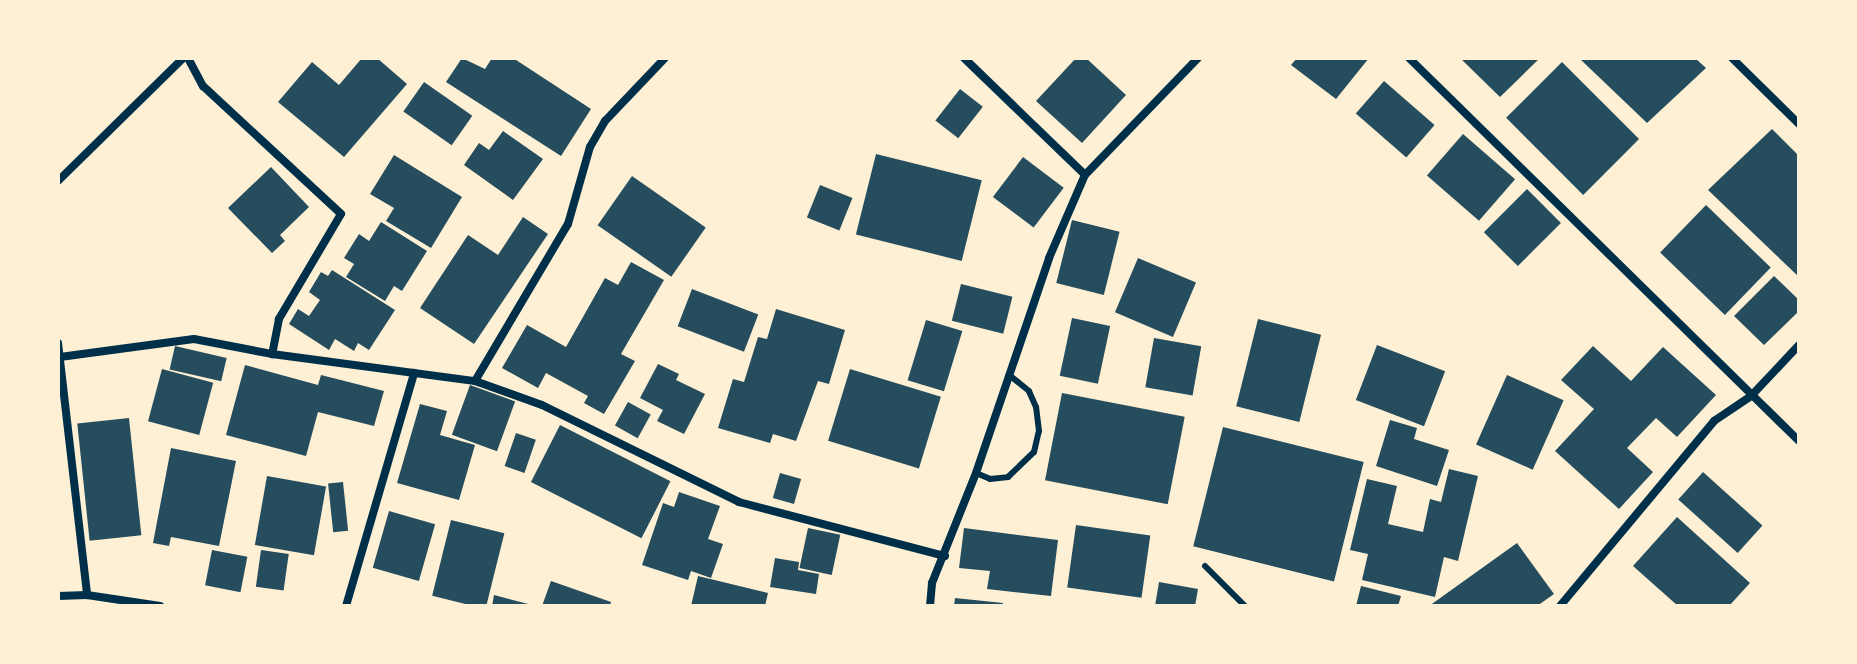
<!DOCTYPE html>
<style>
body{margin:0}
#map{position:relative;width:1857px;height:664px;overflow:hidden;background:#fdf0d5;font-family:"Asap Condensed",sans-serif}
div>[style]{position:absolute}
.building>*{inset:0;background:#264d5e;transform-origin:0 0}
.service>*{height:6px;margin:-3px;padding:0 3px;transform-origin:3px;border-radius:3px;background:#003049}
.minor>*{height:8px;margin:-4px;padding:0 4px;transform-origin:4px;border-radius:4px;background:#003049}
span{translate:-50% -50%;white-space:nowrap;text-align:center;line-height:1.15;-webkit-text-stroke:7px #fdf0d5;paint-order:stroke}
.frame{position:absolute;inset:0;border:60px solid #fdf0d5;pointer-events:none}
</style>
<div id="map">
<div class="building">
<i style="clip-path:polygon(362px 58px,377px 58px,407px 84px,344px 157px,278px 102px,312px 62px,339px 85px)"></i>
<i style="clip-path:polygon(462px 58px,485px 69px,492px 58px,513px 58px,591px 109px,561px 156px,446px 82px)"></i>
<i style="clip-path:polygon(1076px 58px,1086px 58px,1126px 95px,1082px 143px,1036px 101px)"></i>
<i style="clip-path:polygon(1297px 58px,1369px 58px,1336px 99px,1291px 65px)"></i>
<i style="clip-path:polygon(1460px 58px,1540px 58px,1500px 97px)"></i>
<i style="clip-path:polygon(1579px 58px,1695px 58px,1706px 68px,1647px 123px)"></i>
<i style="left:1562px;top:62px;width:109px;height:79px;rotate:45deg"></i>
<i style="left:1384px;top:81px;width:67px;height:43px;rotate:41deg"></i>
<i style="left:424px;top:82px;width:59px;height:36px;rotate:35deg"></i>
<i style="left:960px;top:89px;width:29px;height:40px;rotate:38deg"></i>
<i style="clip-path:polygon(1772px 129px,1799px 156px,1799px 277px,1708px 190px)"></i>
<i style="clip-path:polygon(503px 131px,543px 159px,513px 200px,464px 165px,479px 143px,489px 150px)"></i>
<i style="left:1463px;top:134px;width:69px;height:55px;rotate:41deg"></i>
<i style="left:876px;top:154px;width:109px;height:83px;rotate:14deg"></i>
<i style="clip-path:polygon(394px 155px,462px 197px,431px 248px,386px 221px,394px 208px,370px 194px)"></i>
<i style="left:1023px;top:157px;width:51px;height:50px;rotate:37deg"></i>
<i style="clip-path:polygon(271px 167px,309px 207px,280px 235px,285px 241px,272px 253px,228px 208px)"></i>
<i style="left:632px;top:176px;width:90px;height:60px;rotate:35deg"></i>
<i style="left:820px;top:185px;width:35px;height:35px;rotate:22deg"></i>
<i style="left:1527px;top:189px;width:48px;height:61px;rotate:45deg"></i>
<i style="left:1706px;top:205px;width:90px;height:66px;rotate:44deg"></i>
<i style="clip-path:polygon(523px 217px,548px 234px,474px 344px,420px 308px,468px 235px,498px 255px)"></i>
<i style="left:1072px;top:220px;width:49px;height:65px;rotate:14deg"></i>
<i style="clip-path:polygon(381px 222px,427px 251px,402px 291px,394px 286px,385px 301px,346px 277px,354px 264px,344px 258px,359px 234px,369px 241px)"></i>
<i style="left:1138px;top:258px;width:63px;height:59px;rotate:23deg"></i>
<i style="clip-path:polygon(631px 262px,664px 280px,621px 354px,635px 361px,604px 414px,584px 403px,588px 396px,546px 373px,538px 388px,502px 368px,527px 325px,566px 347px,605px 278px,618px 285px)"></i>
<i style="clip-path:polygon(332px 270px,395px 310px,369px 350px,358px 343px,354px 351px,335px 339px,329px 350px,289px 324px,298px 309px,309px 316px,320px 300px,309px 292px,321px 272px,328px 276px)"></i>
<i style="clip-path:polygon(1774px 276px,1799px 300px,1799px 311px,1764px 345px,1734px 316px)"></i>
<i style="left:961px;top:284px;width:53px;height:38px;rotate:14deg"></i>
<i style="left:692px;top:289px;width:71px;height:40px;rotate:21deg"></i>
<i style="clip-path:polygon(776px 309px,845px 330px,829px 384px,818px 381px,796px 441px,773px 434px,770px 443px,718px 428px,733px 379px,744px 382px,758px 337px,767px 339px)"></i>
<i style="left:1072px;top:318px;width:39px;height:59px;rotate:12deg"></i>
<i style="left:1258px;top:319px;width:65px;height:90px;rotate:14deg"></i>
<i style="left:926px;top:320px;width:38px;height:63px;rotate:17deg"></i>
<i style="left:1154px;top:338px;width:48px;height:50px;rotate:10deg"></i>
<i style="left:1377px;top:345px;width:73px;height:59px;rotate:21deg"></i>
<i style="left:175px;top:346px;width:53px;height:24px;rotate:13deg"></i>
<i style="clip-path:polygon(1593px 346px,1631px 381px,1663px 347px,1716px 395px,1677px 437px,1656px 418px,1627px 448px,1653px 472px,1619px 509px,1555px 451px,1594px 409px,1561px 380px)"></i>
<i style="clip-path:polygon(658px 364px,679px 374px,676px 380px,705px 394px,684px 434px,657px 421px,663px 410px,640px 398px)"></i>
<i style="clip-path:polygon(245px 365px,318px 385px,321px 375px,384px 391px,374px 426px,318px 412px,306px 456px,226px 435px)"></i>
<i style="left:162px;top:369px;width:53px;height:54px;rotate:15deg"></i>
<i style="left:850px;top:369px;width:95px;height:75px;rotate:17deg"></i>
<i style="left:1507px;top:375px;width:62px;height:76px;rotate:24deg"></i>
<i style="left:470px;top:385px;width:48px;height:53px;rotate:20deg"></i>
<i style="left:1062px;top:393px;width:125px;height:89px;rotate:11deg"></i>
<i style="left:628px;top:402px;width:26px;height:27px;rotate:29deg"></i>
<i style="clip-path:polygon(420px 404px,447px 411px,440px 435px,475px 445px,459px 500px,397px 483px)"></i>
<i style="left:129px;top:418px;width:118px;height:52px;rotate:84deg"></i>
<i style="clip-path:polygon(1390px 420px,1417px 428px,1414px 439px,1449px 450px,1437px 486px,1376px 466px)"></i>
<i style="left:560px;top:425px;width:124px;height:64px;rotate:27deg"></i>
<i style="left:1223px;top:427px;width:145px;height:123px;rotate:14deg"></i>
<i style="left:516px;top:433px;width:21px;height:35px;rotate:19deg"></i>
<i style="clip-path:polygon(171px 448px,236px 461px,219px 546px,171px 537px,169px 546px,153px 543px)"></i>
<i style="clip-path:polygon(1449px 469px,1478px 476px,1458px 561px,1444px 557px,1435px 597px,1362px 580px,1368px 554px,1350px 550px,1367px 479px,1397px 486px,1388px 524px,1423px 532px,1430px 499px,1441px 502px)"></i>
<i style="left:1703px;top:472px;width:80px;height:37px;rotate:42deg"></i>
<i style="left:780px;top:473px;width:22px;height:26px;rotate:16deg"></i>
<i style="left:267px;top:476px;width:60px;height:70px;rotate:10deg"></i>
<i style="left:343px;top:482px;width:49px;height:15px;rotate:84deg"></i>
<i style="clip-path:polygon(679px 492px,720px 506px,708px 539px,723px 544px,711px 578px,691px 571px,688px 580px,642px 565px,663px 503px,674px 507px)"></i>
<i style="left:389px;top:511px;width:48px;height:59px;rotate:16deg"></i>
<i style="clip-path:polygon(1677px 517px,1750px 583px,1729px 606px,1678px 606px,1633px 566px)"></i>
<i style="left:451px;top:520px;width:55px;height:78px;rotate:14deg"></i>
<i style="left:1076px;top:525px;width:75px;height:63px;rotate:8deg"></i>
<i style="left:808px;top:528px;width:33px;height:41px;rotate:12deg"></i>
<i style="clip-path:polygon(964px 528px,1058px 540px,1051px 596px,987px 589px,990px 571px,959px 568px)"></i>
<i style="clip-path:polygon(1517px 543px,1554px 594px,1537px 606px,1429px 606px)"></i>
<i style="left:212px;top:550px;width:36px;height:36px;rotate:11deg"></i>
<i style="left:261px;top:550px;width:28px;height:37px;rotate:8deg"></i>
<i style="clip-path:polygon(775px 558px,799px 562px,798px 570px,819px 574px,816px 594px,770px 587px)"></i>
<i style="clip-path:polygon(698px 576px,768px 593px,765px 606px,691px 606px)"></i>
<i style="clip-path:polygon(551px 581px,611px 602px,610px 606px,542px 606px)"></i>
<i style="clip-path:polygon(1159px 582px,1198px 589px,1195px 606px,1155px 606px)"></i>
<i style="clip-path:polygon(1361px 586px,1401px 596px,1398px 606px,1356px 606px)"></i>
<i style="clip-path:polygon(494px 595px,532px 605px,532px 606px,492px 606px)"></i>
<i style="clip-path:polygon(955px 598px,1003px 603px,1003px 606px,954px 606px)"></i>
</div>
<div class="service">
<i style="left:976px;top:473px;width:15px;rotate:23deg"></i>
<i style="left:990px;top:479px;width:18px;rotate:-6deg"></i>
<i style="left:1008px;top:477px;width:36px;rotate:-44deg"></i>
<i style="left:1034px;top:452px;width:22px;rotate:-77deg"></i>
<i style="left:1039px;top:431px;width:24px;rotate:-97deg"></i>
<i style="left:1036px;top:407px;width:17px;rotate:-114deg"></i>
<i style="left:1029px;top:391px;width:26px;rotate:-141deg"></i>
<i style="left:1205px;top:566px;width:57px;rotate:45deg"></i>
</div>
<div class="minor">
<i style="left:188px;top:58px;width:32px;rotate:62deg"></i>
<i style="left:203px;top:86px;width:188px;rotate:42.8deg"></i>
<i style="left:341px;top:214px;width:122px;rotate:120.6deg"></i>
<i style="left:279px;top:319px;width:36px;rotate:101deg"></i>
<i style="left:272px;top:354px;width:205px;rotate:7.6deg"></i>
<i style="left:475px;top:381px;width:71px;rotate:19.7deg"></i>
<i style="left:542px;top:405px;width:220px;rotate:26.2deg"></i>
<i style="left:739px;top:502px;width:213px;rotate:14.7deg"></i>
<i style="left:964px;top:58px;width:168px;rotate:44deg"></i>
<i style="left:1409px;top:58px;width:547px;rotate:44.48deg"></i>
<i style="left:1732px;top:58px;width:94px;rotate:44.6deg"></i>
<i style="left:58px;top:181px;width:175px;rotate:-44.5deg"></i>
<i style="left:58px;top:343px;width:254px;rotate:83.4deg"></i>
<i style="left:60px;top:357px;width:135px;rotate:-7.7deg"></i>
<i style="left:194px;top:339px;width:79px;rotate:10.9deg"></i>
<i style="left:475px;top:381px;width:182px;rotate:-59.4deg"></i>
<i style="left:568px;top:224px;width:80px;rotate:-74.1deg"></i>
<i style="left:590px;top:147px;width:30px;rotate:-60deg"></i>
<i style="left:605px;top:121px;width:87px;rotate:-46.4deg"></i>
<i style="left:58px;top:596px;width:29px;rotate:-2deg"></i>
<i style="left:87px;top:595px;width:74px;rotate:8.6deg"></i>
<i style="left:346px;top:606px;width:243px;rotate:-73.7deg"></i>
<i style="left:930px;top:606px;width:23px;rotate:-85deg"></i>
<i style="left:932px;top:583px;width:118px;rotate:-68.2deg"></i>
<i style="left:976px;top:473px;width:227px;rotate:-71.2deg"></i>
<i style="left:1049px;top:258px;width:90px;rotate:-66.6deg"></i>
<i style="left:1085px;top:175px;width:163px;rotate:-46deg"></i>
<i style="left:1560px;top:606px;width:241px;rotate:-50.2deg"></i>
<i style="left:1714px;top:421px;width:45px;rotate:-34deg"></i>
<i style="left:1751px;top:396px;width:70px;rotate:-46.7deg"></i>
</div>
<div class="frame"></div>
</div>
